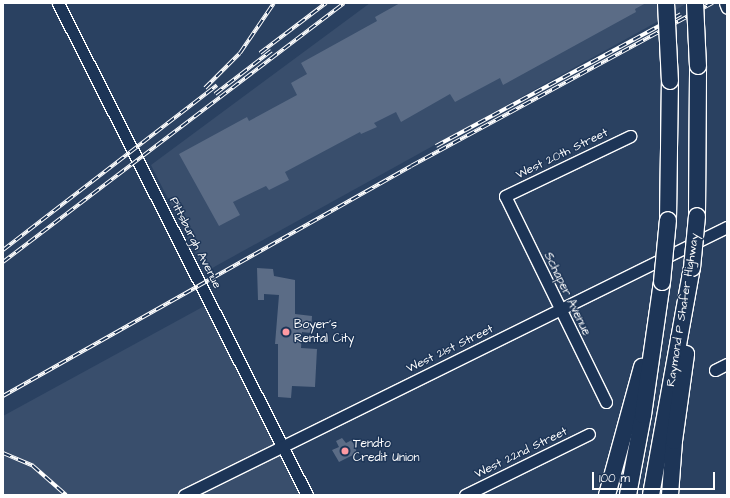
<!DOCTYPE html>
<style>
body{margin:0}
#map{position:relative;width:730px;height:498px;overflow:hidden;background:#2a4161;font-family:"Architects Daughter",sans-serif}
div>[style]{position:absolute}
.built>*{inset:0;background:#394e6c}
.building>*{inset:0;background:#5b6c86}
.roads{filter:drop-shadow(1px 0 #fff) drop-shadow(-1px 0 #fff) drop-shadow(0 1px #fff) drop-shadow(0 -1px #fff)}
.minor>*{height:11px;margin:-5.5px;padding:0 5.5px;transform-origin:5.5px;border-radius:5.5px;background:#1d3557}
.highway>*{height:16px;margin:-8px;padding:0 8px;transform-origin:8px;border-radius:8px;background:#1d3557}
.rail>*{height:4px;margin-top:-2px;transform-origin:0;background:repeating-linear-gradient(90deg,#1d3557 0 8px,#fff 0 16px);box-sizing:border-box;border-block:1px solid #fff}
.bridges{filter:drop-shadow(1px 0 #fff) drop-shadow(-1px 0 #fff) drop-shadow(0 1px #fff) drop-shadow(0 -1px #fff)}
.highway-bridge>*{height:16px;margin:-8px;padding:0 8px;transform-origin:8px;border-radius:8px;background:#1d3557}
.dots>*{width:11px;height:11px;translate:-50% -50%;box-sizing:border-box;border:2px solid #1d3557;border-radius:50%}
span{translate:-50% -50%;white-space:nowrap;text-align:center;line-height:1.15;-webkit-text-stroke:3px #1d3557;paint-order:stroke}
.street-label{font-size:12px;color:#fff}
.poi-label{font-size:12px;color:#fff}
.left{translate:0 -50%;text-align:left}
.frame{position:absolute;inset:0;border:4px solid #fff;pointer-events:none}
.scale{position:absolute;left:592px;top:472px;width:123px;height:18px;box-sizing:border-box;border:2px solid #fff;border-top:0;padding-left:5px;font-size:12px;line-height:14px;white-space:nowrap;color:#fff;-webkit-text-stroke:3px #1d3557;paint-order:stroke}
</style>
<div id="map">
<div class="built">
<i style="clip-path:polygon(370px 3px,687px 3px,655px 23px,205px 272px,151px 165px)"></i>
<i style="clip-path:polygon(208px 304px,303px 495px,3px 495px,3px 416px)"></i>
</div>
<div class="building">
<i style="clip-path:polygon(400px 3px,646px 3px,635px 9px,636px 12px,503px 85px,500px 78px,455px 102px,450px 94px,401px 122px,396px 112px,374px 123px,377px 127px,361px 134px,360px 132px,285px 172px,289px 180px,269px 190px,266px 186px,233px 202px,240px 215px,219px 226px,179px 154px,247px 117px,249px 121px,297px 95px,291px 83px,307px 74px,301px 63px,377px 21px,375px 17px)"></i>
<i style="clip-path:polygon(257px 268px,273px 269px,274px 276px,295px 280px,295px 314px,312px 316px,311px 333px,302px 332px,301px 348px,317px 349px,315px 387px,292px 386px,291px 398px,278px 397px,278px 344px,275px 344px,279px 295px,264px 294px,264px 300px,258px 300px)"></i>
<i style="clip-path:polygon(342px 438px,346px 443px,352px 440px,357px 453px,339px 462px,332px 450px,339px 447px,336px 441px)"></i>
</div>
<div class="roads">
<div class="minor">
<i style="left:58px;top:3px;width:551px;rotate:63.16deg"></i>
<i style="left:725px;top:3px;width:5px;rotate:68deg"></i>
<i style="left:715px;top:370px;width:13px;rotate:-27deg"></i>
<i style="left:606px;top:402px;width:229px;rotate:-116.1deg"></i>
<i style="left:505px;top:196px;width:139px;rotate:-25.6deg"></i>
<i style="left:184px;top:495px;width:606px;rotate:-26.27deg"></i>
<i style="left:465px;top:495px;width:138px;rotate:-26.2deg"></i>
</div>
<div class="highway">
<i style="left:697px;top:216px;width:150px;rotate:-89.6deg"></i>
<i style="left:668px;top:220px;width:139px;rotate:-89.2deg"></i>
<i style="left:607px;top:495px;width:133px;rotate:-74.7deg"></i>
<i style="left:628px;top:495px;width:81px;rotate:-79.4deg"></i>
<i style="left:643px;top:415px;width:134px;rotate:-81.9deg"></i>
<i style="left:651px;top:495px;width:231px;rotate:-79.8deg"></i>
<i style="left:670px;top:495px;width:54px;rotate:-85.8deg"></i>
<i style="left:674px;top:441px;width:88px;rotate:-82.1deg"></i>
</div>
</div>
<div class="rail">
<i style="left:260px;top:53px;width:83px;rotate:-37.1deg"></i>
<i style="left:205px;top:88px;width:49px;rotate:-45deg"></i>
<i style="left:240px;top:53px;width:60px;rotate:-55.8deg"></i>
<i style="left:215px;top:94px;width:71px;rotate:-37.5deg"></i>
<i style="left:436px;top:146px;width:278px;rotate:-28.3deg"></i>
<i style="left:3px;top:250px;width:270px;rotate:-37.6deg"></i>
<i style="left:3px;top:262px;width:428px;rotate:-37.2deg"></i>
<i style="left:3px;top:396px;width:468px;rotate:-29.4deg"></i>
<i style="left:411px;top:166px;width:343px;rotate:-28.4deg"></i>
<i style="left:3px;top:453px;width:33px;rotate:23deg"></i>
<i style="left:33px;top:466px;width:44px;rotate:41.3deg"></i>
</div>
<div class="bridges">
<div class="highway-bridge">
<i style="left:666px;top:3px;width:78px;rotate:87.1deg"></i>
<i style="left:695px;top:3px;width:63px;rotate:87.3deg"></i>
<i style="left:692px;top:268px;width:52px;rotate:-84.5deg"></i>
<i style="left:662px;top:282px;width:62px;rotate:-84.5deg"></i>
</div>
</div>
<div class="dots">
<i style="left:286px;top:332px;background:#ff9aa2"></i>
<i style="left:345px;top:451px;background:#ff9aa2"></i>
</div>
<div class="street-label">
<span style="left:562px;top:154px;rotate:-26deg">West 20th Street</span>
<span style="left:195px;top:243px;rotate:63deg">Pittsburgh Avenue</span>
<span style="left:567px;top:294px;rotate:64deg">Schaper Avenue</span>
<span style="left:683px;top:310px;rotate:-81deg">Raymond P Shafer Highway</span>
<span style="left:450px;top:349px;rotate:-26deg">West 21st Street</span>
<span style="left:521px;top:453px;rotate:-26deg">West 22nd Street</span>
</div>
<div class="poi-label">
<span class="left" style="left:294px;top:332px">Boyer's<br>Rental City</span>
<span class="left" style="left:353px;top:451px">Tendto<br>Credit Union</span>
</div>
<div class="frame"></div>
<div class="scale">100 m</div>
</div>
